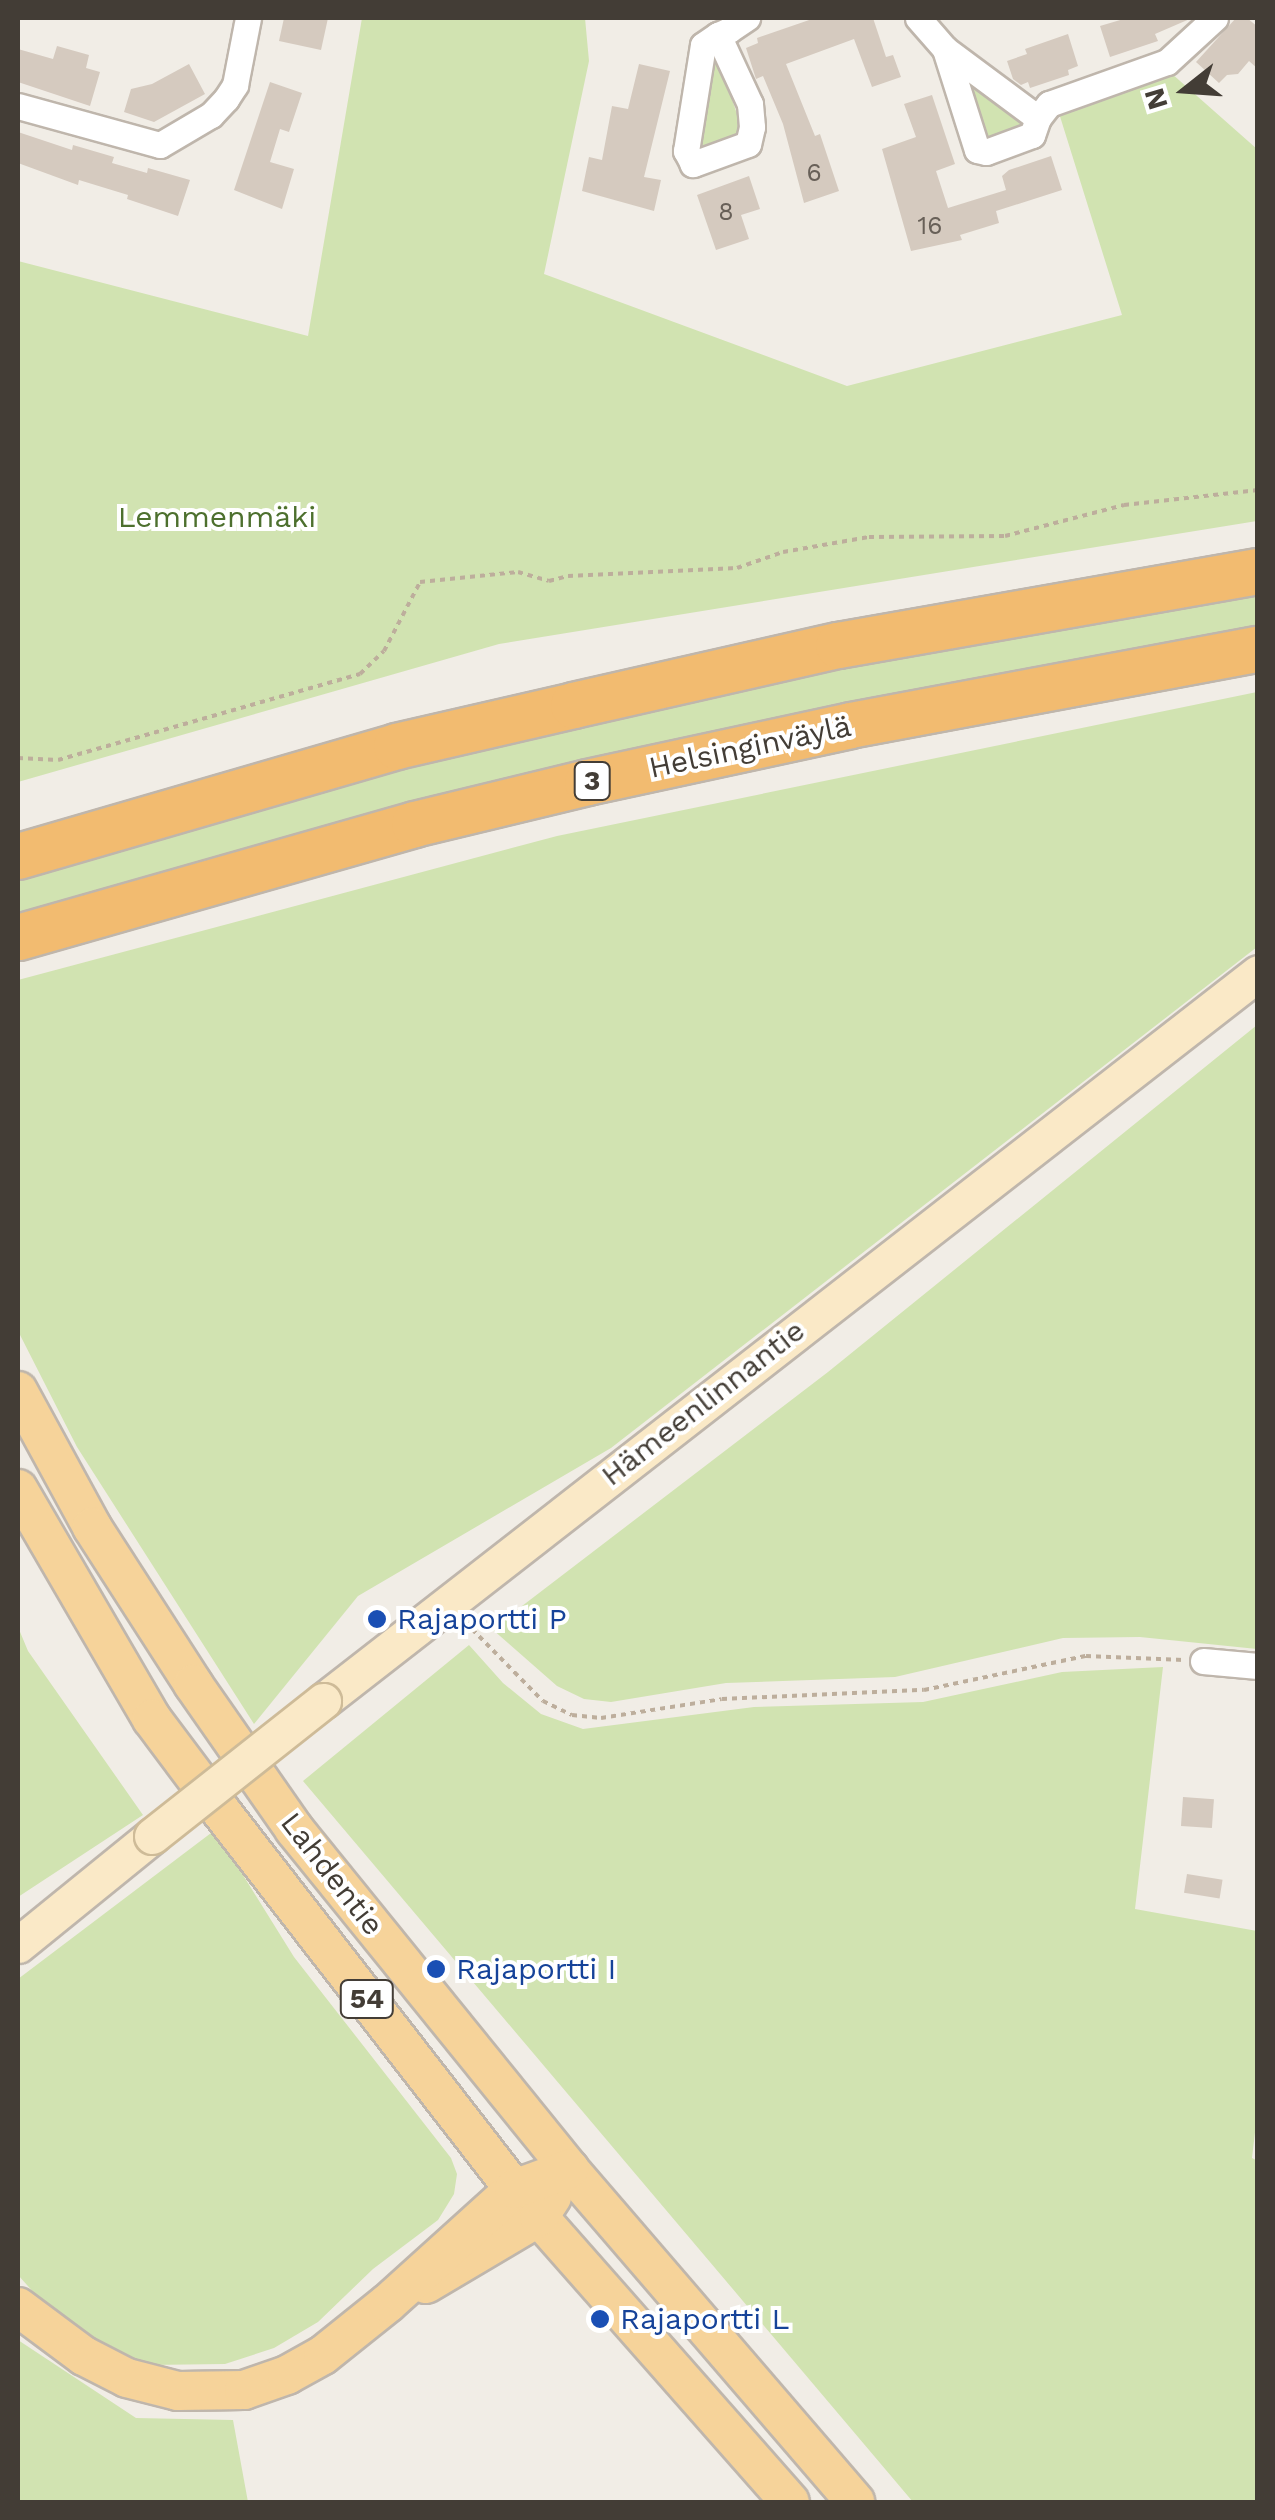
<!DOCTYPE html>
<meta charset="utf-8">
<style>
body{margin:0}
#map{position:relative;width:1275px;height:2520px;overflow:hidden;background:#f1ede6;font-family:"Work Sans",sans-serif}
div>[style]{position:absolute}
.green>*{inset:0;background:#d1e3b1}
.building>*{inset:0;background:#d5cabf;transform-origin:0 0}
.path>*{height:4px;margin-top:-2px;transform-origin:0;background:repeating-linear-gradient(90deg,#bdae9c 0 5px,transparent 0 10px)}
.roads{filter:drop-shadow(2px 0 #bfb6ac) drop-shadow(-2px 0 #bfb6ac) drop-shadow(0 2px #bfb6ac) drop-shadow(0 -2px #bfb6ac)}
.minor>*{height:25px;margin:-12.5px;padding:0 12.5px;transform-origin:12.5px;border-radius:12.5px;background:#fff}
.secondary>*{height:35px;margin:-17.5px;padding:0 17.5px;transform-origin:17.5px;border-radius:17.5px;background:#fae9c7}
.primary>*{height:38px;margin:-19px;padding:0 19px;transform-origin:19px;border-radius:19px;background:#f6d39a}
.motorway>*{height:45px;margin:-22.5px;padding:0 22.5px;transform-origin:22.5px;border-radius:22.5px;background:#f2bb70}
.bridges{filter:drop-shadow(2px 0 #cebb98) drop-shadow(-2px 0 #cebb98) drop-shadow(0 2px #cebb98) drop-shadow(0 -2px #cebb98)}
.secondary-bridge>*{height:35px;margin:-17.5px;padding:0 17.5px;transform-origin:17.5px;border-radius:17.5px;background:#fae9c7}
.dots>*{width:28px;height:28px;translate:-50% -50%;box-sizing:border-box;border:5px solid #fff;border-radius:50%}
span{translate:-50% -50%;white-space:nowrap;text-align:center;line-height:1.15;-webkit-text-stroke:8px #fff;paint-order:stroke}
.number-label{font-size:25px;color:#686058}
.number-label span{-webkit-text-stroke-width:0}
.shield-label span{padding:2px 8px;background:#fff;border:2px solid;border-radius:8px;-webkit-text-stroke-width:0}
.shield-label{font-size:28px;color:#433d36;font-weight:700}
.park-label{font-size:30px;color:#4d702e}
.street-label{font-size:30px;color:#433d36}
.transit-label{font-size:30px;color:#164399}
.left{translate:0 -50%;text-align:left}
.frame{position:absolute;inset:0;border:20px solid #433d36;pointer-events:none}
.north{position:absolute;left:1135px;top:40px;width:100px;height:100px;-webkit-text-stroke:8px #fff;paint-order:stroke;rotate:253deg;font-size:28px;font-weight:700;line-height:40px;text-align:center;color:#433d36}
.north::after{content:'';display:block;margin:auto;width:35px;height:45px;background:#433d36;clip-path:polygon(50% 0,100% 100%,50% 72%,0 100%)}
</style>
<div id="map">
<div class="green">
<i style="clip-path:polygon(362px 18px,585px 18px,589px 61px,544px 274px,847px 386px,1122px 315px,1058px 110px,1171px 73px,1257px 149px,1257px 521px,499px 644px,18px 782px,18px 261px,308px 336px)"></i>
<i style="clip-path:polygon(716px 52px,737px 114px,745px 122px,745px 132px,702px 151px,695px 147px,708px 53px)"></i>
<i style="clip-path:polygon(962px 66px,1029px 126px,995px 143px,983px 139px)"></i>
<i style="clip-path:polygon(1257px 591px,1257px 629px,18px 918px,18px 878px,345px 784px,765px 684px)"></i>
<i style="clip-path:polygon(1257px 692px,1257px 947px,611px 1448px,358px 1596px,254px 1724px,77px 1447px,18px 1331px,18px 980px,557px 836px)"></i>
<i style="clip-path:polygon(1257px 1025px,1257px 1649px,1140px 1637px,1063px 1638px,895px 1677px,726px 1683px,611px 1702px,584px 1699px,557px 1686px,492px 1629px,828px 1372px)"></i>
<i style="clip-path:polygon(18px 1627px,28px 1651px,143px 1815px,18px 1897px)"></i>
<i style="clip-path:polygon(469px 1645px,503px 1683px,541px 1714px,583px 1729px,754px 1707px,923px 1702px,1062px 1672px,1163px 1667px,1135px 1909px,1257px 1931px,1258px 2107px,1252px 2158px,1258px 2161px,1257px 2502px,913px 2502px,303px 1781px)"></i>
<i style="clip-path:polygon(215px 1830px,294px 1957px,451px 2158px,457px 2174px,454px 2194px,438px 2220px,373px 2269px,318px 2322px,274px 2348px,225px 2364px,148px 2365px,87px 2340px,54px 2315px,18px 2275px,18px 1979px)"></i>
<i style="clip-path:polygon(18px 2340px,136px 2418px,233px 2420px,248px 2502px,18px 2502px)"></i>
</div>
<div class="building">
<i style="clip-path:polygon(284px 18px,328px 18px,321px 50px,279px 41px)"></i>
<i style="clip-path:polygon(815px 18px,873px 18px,886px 57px,893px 55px,901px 77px,872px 87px,854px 39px,786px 64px,815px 136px,820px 134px,839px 191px,804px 203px,783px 124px,763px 76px,756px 79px,746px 48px,758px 43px,757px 38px)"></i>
<i style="clip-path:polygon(1127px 18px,1192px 18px,1155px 34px,1158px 41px,1110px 57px,1100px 26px)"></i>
<i style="clip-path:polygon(1236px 18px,1247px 18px,1258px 27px,1258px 69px,1249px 61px,1238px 74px,1227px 75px,1219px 83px,1196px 62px)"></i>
<i style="clip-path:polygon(1068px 34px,1078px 66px,1068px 70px,1069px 75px,1030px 88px,1028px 82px,1021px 85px,1013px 79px,1007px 61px,1027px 54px,1025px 49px)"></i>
<i style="clip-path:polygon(57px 46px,89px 55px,86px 68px,100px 72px,90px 106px,18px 82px,18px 49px,53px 59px)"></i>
<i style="clip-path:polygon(189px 64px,205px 94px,154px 122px,124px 112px,131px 89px,152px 84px)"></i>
<i style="clip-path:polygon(639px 64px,670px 71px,644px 177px,661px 180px,654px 211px,582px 191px,589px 157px,602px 160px,612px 106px,628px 109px)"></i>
<i style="clip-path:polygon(270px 82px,302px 93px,289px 132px,280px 129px,270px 162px,294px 169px,282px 209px,234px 190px)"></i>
<i style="clip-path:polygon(932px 95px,955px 164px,936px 171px,948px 208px,1006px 190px,1002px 176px,1009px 170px,1051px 156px,1062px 190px,996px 211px,999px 223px,960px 235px,962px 240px,911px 251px,882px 149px,916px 137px,904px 104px)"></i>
<i style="clip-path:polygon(18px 132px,72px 150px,73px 145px,114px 157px,112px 163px,147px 173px,148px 168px,190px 180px,178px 216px,127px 199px,128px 195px,79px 180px,78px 185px,18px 163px)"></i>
<i style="clip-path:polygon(749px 176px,760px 209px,741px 215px,749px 239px,716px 250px,697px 195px)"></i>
<i style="left:1183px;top:1797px;width:31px;height:29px;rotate:4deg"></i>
<i style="left:1187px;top:1874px;width:36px;height:19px;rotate:9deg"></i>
</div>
<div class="path">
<i style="left:18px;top:758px;width:40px;rotate:2.9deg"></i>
<i style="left:58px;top:760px;width:314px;rotate:-15.9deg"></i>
<i style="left:360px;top:674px;width:33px;rotate:-44deg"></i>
<i style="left:384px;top:651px;width:78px;rotate:-62.4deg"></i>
<i style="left:420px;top:582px;width:99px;rotate:-5.8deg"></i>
<i style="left:518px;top:572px;width:32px;rotate:16deg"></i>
<i style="left:549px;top:581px;width:20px;rotate:-15deg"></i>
<i style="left:568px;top:576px;width:169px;rotate:-2.7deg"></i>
<i style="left:737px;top:568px;width:49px;rotate:-19.2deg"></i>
<i style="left:783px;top:552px;width:87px;rotate:-9.9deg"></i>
<i style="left:869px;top:537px;width:136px;rotate:-0.4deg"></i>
<i style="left:1005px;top:536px;width:123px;rotate:-14.6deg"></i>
<i style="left:1124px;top:505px;width:135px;rotate:-6.4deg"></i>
<i style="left:465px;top:1622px;width:111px;rotate:45.4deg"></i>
<i style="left:543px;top:1701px;width:32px;rotate:26deg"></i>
<i style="left:572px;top:1715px;width:29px;rotate:6deg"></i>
<i style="left:601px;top:1718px;width:122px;rotate:-8.9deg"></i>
<i style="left:722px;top:1699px;width:202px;rotate:-2.6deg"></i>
<i style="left:924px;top:1690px;width:166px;rotate:-11.9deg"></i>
<i style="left:1086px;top:1656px;width:98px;rotate:2.3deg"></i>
</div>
<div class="roads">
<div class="minor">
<i style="left:918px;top:18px;width:41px;rotate:48.9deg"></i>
<i style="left:945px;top:49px;width:116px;rotate:36.6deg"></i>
<i style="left:1038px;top:118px;width:18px;rotate:109deg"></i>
<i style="left:1032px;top:135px;width:49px;rotate:159.7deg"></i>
<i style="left:986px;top:152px;width:9px;rotate:-167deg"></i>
<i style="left:977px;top:150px;width:106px;rotate:-107.6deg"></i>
<i style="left:718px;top:35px;width:76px;rotate:65.1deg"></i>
<i style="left:750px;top:104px;width:23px;rotate:85deg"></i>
<i style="left:752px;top:127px;width:17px;rotate:103deg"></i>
<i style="left:748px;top:144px;width:59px;rotate:160deg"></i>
<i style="left:693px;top:164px;width:15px;rotate:-118deg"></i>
<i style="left:686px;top:151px;width:107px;rotate:-80.9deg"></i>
<i style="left:703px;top:45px;width:18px;rotate:-34deg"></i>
<i style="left:718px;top:35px;width:12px;rotate:-24deg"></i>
<i style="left:729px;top:30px;width:22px;rotate:-34deg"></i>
<i style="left:18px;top:106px;width:147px;rotate:15.4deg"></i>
<i style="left:160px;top:145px;width:59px;rotate:-30.5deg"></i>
<i style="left:211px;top:115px;width:22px;rotate:-47deg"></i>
<i style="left:226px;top:99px;width:17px;rotate:-57deg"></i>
<i style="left:235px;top:85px;width:68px;rotate:-79deg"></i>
<i style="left:1038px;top:118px;width:18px;rotate:-52deg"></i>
<i style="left:1049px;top:104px;width:125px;rotate:-19.6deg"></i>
<i style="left:1167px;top:62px;width:65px;rotate:-42.5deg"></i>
<i style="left:1203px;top:1661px;width:55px;rotate:5.2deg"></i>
</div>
<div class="secondary">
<i style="left:323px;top:1701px;width:1185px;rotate:-37.9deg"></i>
<i style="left:18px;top:1945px;width:173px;rotate:-39.1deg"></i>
</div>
<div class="primary">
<i style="left:18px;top:1391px;width:155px;rotate:61.4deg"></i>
<i style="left:92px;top:1527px;width:187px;rotate:57.2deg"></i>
<i style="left:193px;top:1684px;width:177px;rotate:55.1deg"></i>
<i style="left:294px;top:1829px;width:437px;rotate:51deg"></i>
<i style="left:569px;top:2169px;width:439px;rotate:49.3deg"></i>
<i style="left:18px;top:1489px;width:266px;rotate:59.8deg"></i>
<i style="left:152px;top:1719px;width:114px;rotate:53.2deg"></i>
<i style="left:220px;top:1810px;width:480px;rotate:52.2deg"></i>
<i style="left:514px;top:2189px;width:417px;rotate:48.6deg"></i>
<i style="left:426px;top:2284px;width:131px;rotate:-30.7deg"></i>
<i style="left:539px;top:2217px;width:24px;rotate:-57deg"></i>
<i style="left:18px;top:2307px;width:82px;rotate:36.6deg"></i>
<i style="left:84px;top:2356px;width:48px;rotate:27.1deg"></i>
<i style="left:127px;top:2378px;width:53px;rotate:14.3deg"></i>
<i style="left:178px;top:2391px;width:66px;rotate:-0.9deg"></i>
<i style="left:244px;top:2390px;width:46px;rotate:-19.2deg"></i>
<i style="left:287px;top:2375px;width:41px;rotate:-29.1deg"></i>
<i style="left:323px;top:2355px;width:83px;rotate:-38.7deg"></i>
<i style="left:388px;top:2303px;width:170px;rotate:-42.1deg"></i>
<i style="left:514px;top:2189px;width:59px;rotate:-20deg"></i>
</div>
<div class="motorway">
<i style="left:18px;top:856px;width:394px;rotate:-16.2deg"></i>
<i style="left:396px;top:746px;width:182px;rotate:-13deg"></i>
<i style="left:573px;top:705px;width:272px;rotate:-12.8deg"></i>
<i style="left:838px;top:645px;width:426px;rotate:-10deg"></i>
<i style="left:18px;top:937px;width:412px;rotate:-15.9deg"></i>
<i style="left:414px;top:824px;width:178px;rotate:-13.6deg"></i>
<i style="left:587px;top:782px;width:269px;rotate:-12.2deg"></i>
<i style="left:850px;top:725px;width:415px;rotate:-10.6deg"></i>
</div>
</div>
<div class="bridges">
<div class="secondary-bridge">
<i style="left:152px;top:1836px;width:218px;rotate:-38.3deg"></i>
</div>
</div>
<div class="dots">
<i style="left:377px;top:1619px;background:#1a4fb4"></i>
<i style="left:436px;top:1969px;background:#1a4fb4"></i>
<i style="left:600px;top:2319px;background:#1a4fb4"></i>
</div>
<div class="number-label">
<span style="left:814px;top:173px">6</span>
<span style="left:726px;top:212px">8</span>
<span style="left:930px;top:226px">16</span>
</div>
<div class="shield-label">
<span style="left:592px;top:781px">3</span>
<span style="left:367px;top:1999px">54</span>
</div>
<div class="park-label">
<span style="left:217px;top:517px">Lemmenmäki</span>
</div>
<div class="street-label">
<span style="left:750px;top:747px;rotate:-12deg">Helsinginväylä</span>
<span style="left:703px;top:1403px;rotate:-38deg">Hämeenlinnantie</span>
<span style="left:332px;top:1874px;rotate:52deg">Lahdentie</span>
</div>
<div class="transit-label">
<span class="left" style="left:397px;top:1619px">Rajaportti P</span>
<span class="left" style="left:456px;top:1969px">Rajaportti I</span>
<span class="left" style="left:620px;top:2319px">Rajaportti L</span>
</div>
<div class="frame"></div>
<div class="north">N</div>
</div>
